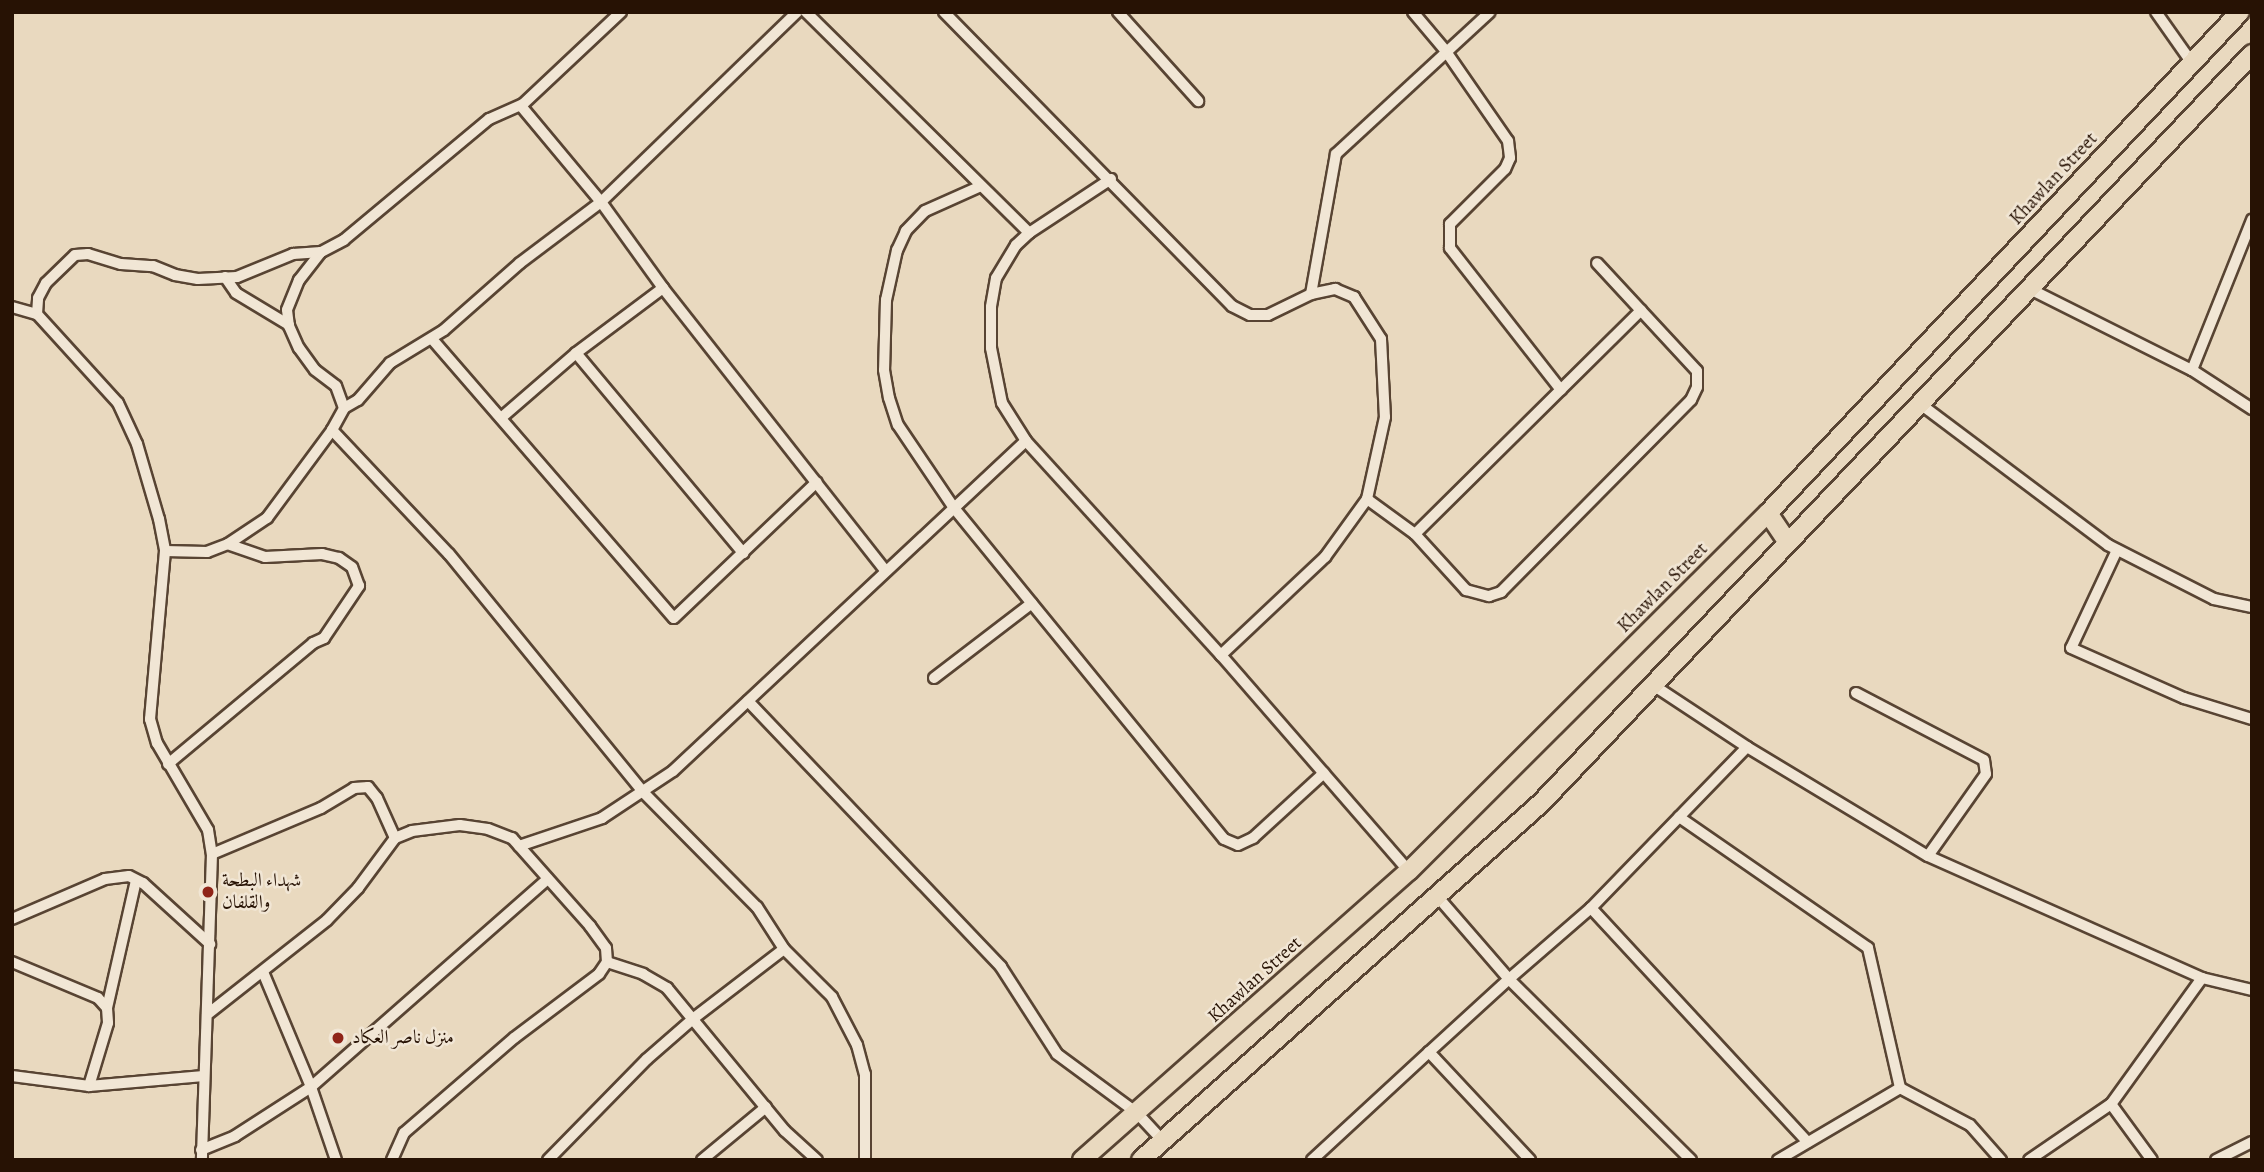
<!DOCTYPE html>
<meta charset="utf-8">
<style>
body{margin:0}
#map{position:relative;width:2264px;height:1172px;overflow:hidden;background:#e9d9bf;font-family:Alegreya,Amiri,serif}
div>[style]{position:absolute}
.roads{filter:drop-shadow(2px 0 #584433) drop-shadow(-2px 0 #584433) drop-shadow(0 2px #584433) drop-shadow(0 -2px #584433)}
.street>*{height:10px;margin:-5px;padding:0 5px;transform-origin:5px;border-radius:5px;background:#f1e6d5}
.primary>*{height:18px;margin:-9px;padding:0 9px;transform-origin:9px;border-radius:9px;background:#e9d9bf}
.dots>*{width:19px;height:19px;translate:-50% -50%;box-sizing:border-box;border:4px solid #f1e6d5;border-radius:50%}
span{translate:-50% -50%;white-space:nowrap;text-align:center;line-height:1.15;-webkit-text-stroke:5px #f1e6d5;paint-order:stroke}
.street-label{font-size:19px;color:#271204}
.poi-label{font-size:19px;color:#271204}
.left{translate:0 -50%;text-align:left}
.frame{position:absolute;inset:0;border:14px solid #271204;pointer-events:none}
</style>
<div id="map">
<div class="roads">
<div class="street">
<i style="left:621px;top:12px;width:137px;rotate:136.8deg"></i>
<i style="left:521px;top:106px;width:125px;rotate:50.2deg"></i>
<i style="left:601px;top:202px;width:106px;rotate:54.2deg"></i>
<i style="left:663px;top:288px;width:360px;rotate:51.8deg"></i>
<i style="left:806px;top:12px;width:314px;rotate:44.7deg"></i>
<i style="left:944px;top:12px;width:412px;rotate:45.6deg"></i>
<i style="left:1232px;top:306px;width:20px;rotate:27deg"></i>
<i style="left:1250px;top:315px;width:18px"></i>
<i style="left:1268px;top:315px;width:48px;rotate:-26deg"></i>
<i style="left:1311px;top:294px;width:25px;rotate:-12deg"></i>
<i style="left:1335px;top:289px;width:21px;rotate:23deg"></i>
<i style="left:1354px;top:297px;width:50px;rotate:57.3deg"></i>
<i style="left:1381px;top:339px;width:78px;rotate:87.1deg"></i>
<i style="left:1385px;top:417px;width:84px;rotate:102.4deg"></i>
<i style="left:1367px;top:499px;width:72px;rotate:125.9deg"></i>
<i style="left:1325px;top:557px;width:143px;rotate:136.7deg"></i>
<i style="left:1118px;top:12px;width:120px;rotate:48deg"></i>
<i style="left:1413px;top:12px;width:50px;rotate:49.9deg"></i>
<i style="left:1445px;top:50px;width:111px;rotate:55.3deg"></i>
<i style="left:1508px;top:141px;width:17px;rotate:83deg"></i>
<i style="left:1510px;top:158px;width:12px;rotate:114deg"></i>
<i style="left:1505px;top:169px;width:78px;rotate:135deg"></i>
<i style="left:1450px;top:224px;width:24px;rotate:90deg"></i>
<i style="left:1450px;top:248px;width:180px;rotate:52deg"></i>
<i style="left:2156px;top:12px;width:62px;rotate:54.8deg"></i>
<i style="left:523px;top:104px;width:37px;rotate:156deg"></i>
<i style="left:489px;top:119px;width:189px;rotate:140.2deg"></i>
<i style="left:344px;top:240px;width:26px;rotate:152deg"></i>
<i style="left:321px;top:252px;width:36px;rotate:128deg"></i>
<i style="left:299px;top:280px;width:32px;rotate:112deg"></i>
<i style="left:287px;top:310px;width:16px;rotate:83deg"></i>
<i style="left:289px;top:326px;width:24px;rotate:66deg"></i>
<i style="left:299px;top:348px;width:27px;rotate:54deg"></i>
<i style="left:315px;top:370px;width:26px;rotate:37deg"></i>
<i style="left:336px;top:386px;width:23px;rotate:70deg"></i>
<i style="left:344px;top:408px;width:16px;rotate:-30deg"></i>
<i style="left:358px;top:400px;width:49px;rotate:-49.1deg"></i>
<i style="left:390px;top:363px;width:63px;rotate:-31.4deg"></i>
<i style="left:444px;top:330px;width:101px;rotate:-41.4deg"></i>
<i style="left:520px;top:263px;width:101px;rotate:-37deg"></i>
<i style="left:601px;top:202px;width:273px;rotate:-44.1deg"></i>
<i style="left:1111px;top:179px;width:98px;rotate:146.6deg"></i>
<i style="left:1029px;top:233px;width:18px;rotate:137deg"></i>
<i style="left:1016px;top:245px;width:39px;rotate:121deg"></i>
<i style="left:996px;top:278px;width:29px;rotate:100deg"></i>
<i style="left:991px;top:307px;width:41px;rotate:90deg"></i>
<i style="left:991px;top:348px;width:56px;rotate:78.7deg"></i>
<i style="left:1002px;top:403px;width:45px;rotate:57.7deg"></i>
<i style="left:1026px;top:441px;width:290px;rotate:47.7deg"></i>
<i style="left:1221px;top:655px;width:286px;rotate:49deg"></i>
<i style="left:981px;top:186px;width:61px;rotate:155.9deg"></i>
<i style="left:925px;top:211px;width:28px;rotate:134deg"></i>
<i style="left:906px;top:231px;width:21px;rotate:115deg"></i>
<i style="left:897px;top:250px;width:51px;rotate:102.4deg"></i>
<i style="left:886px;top:300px;width:70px;rotate:91.6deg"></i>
<i style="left:884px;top:370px;width:28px;rotate:80deg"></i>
<i style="left:889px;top:398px;width:28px;rotate:72deg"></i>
<i style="left:898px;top:425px;width:100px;rotate:56deg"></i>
<i style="left:954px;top:508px;width:427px;rotate:50.8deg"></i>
<i style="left:1224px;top:839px;width:15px;rotate:23deg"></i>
<i style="left:1238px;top:845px;width:17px;rotate:-25deg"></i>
<i style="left:1253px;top:838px;width:96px;rotate:-42.5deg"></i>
<i style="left:225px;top:277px;width:19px;rotate:55deg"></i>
<i style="left:236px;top:293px;width:62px;rotate:31.1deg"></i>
<i style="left:663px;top:288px;width:109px;rotate:143.2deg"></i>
<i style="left:576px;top:353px;width:261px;rotate:50.1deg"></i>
<i style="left:2028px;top:288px;width:183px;rotate:26.6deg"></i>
<i style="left:2192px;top:370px;width:162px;rotate:-68.2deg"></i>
<i style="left:1311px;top:294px;width:142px;rotate:-79.9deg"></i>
<i style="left:1336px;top:154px;width:209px;rotate:-42.7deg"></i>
<i style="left:12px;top:307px;width:26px;rotate:16deg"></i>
<i style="left:37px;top:314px;width:120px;rotate:47.7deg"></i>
<i style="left:118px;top:403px;width:45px;rotate:65.1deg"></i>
<i style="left:137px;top:444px;width:78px;rotate:73.7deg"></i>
<i style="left:159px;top:519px;width:33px;rotate:79deg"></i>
<i style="left:165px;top:551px;width:169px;rotate:95.1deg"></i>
<i style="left:150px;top:719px;width:25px;rotate:74deg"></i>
<i style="left:157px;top:743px;width:101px;rotate:59.6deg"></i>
<i style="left:208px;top:830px;width:24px;rotate:81deg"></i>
<i style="left:212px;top:854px;width:306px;rotate:91.9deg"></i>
<i style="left:37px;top:314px;width:16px;rotate:-86deg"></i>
<i style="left:38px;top:298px;width:17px;rotate:-62deg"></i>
<i style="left:46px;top:283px;width:40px;rotate:-44deg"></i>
<i style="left:75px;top:255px;width:13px;rotate:-4deg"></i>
<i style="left:88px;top:254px;width:34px;rotate:17deg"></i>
<i style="left:121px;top:264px;width:32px;rotate:4deg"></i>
<i style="left:153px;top:266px;width:24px;rotate:22deg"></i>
<i style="left:175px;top:275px;width:23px;rotate:10deg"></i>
<i style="left:198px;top:279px;width:39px;rotate:-3deg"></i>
<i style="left:237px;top:277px;width:61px;rotate:-22.3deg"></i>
<i style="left:293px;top:254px;width:28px;rotate:-4deg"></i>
<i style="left:432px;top:339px;width:369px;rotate:49.1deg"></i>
<i style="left:674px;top:618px;width:197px;rotate:-43.6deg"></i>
<i style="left:2192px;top:370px;width:72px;rotate:33deg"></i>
<i style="left:1919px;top:403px;width:236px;rotate:36.9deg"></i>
<i style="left:2108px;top:545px;width:119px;rotate:27deg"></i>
<i style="left:2214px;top:599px;width:39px;rotate:12deg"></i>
<i style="left:501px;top:418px;width:99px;rotate:-40.9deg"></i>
<i style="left:332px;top:430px;width:170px;rotate:46.7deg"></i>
<i style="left:449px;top:554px;width:307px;rotate:50.8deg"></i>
<i style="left:643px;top:792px;width:162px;rotate:45.3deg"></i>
<i style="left:757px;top:907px;width:50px;rotate:57.3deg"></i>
<i style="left:784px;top:949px;width:68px;rotate:45deg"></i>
<i style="left:832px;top:997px;width:54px;rotate:62.5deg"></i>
<i style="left:857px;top:1045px;width:30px;rotate:75deg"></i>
<i style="left:865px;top:1074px;width:86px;rotate:90deg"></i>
<i style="left:1367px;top:499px;width:59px;rotate:36.1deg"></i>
<i style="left:1415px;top:534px;width:76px;rotate:47.7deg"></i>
<i style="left:1466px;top:590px;width:24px;rotate:15deg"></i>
<i style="left:1489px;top:596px;width:13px;rotate:-18deg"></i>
<i style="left:1501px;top:592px;width:270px;rotate:-45.3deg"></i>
<i style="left:1691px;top:400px;width:14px;rotate:-65deg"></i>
<i style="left:1697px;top:387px;width:16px;rotate:-90deg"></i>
<i style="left:1697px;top:371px;width:147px;rotate:-132.8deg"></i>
<i style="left:1415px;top:534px;width:318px;rotate:-44.7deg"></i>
<i style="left:2117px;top:550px;width:108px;rotate:115.1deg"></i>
<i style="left:2071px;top:648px;width:124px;rotate:23.9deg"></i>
<i style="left:2184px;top:698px;width:71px;rotate:17.2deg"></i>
<i style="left:165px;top:551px;width:42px;rotate:1.4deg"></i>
<i style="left:207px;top:552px;width:22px;rotate:-21deg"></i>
<i style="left:228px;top:544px;width:47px;rotate:-33.7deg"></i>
<i style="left:267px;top:518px;width:109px;rotate:-53.5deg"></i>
<i style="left:332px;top:430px;width:25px;rotate:-61deg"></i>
<i style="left:934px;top:678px;width:123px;rotate:-37.4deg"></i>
<i style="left:1856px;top:693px;width:144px;rotate:27.6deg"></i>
<i style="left:1984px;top:760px;width:14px;rotate:82deg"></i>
<i style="left:1986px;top:774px;width:100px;rotate:125.3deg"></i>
<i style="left:748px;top:701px;width:367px;rotate:46.4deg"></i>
<i style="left:1001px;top:967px;width:103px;rotate:57.2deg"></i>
<i style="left:1057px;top:1054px;width:99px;rotate:36.4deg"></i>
<i style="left:1137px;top:1113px;width:38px;rotate:47deg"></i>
<i style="left:1747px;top:747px;width:211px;rotate:31.1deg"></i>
<i style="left:1928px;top:856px;width:300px;rotate:24deg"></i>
<i style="left:2202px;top:978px;width:155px;rotate:125.8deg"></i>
<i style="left:2111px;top:1104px;width:99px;rotate:145.7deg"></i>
<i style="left:168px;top:764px;width:189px;rotate:-39.8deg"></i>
<i style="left:313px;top:643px;width:12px;rotate:-24deg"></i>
<i style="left:324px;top:638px;width:63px;rotate:-56.1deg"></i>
<i style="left:359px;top:586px;width:20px;rotate:-110deg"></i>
<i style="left:352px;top:567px;width:16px;rotate:-145deg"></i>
<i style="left:339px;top:558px;width:17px;rotate:-167deg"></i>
<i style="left:322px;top:554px;width:57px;rotate:177deg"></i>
<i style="left:265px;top:557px;width:39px;rotate:-161deg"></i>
<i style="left:1679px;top:817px;width:230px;rotate:34.7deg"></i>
<i style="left:1868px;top:948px;width:144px;rotate:77.1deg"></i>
<i style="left:519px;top:846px;width:88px;rotate:-18.6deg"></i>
<i style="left:602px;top:818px;width:85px;rotate:-33.5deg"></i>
<i style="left:673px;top:771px;width:483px;rotate:-43.1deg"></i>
<i style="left:212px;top:854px;width:118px;rotate:-22.9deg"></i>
<i style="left:321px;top:808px;width:39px;rotate:-31deg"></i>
<i style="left:354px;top:788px;width:14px;rotate:-4deg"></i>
<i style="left:368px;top:787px;width:14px;rotate:51deg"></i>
<i style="left:377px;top:798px;width:44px;rotate:65.8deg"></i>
<i style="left:1437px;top:896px;width:110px;rotate:49.1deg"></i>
<i style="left:1509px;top:979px;width:108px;rotate:137.6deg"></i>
<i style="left:1429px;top:1052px;width:148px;rotate:46.9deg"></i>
<i style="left:1591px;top:908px;width:224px;rotate:-45.9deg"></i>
<i style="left:1747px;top:747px;width:113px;rotate:-146.6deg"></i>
<i style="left:12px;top:919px;width:101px;rotate:-23.3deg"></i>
<i style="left:105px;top:879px;width:24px;rotate:-7deg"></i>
<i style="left:129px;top:876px;width:16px;rotate:27deg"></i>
<i style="left:143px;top:883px;width:91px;rotate:42.3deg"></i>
<i style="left:12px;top:962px;width:93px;rotate:22.7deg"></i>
<i style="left:98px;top:998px;width:13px;rotate:48deg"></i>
<i style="left:107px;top:1008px;width:15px;rotate:86deg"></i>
<i style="left:108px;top:1023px;width:66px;rotate:106.8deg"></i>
<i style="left:607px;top:962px;width:38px;rotate:18deg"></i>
<i style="left:643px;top:974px;width:28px;rotate:30deg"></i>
<i style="left:667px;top:988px;width:185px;rotate:50.5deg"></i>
<i style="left:785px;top:1131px;width:43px;rotate:42.2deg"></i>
<i style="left:263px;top:972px;width:125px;rotate:67.3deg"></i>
<i style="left:311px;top:1087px;width:77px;rotate:71.1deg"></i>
<i style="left:2202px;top:978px;width:51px;rotate:13.5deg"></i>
<i style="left:107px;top:1008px;width:131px;rotate:-77.2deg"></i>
<i style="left:209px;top:1013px;width:150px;rotate:-38.2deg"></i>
<i style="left:327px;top:920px;width:45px;rotate:-45.9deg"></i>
<i style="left:358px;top:888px;width:62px;rotate:-53.5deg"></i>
<i style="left:395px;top:838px;width:18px;rotate:-22deg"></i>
<i style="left:412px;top:831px;width:48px;rotate:-7.1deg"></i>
<i style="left:460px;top:825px;width:28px;rotate:8deg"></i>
<i style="left:488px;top:829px;width:26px;rotate:21deg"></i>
<i style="left:512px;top:838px;width:118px;rotate:48.4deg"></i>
<i style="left:590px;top:926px;width:27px;rotate:54deg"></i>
<i style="left:606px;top:948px;width:14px;rotate:86deg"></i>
<i style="left:607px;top:962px;width:14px;rotate:124deg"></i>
<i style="left:599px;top:974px;width:106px;rotate:143deg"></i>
<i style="left:514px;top:1038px;width:145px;rotate:139.2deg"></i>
<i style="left:404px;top:1133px;width:30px;rotate:114deg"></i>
<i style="left:12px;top:1076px;width:78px;rotate:7.4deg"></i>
<i style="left:89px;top:1086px;width:115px;rotate:-5deg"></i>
<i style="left:2111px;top:1104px;width:69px;rotate:53.8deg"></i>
<i style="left:201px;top:1150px;width:37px;rotate:-22deg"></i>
<i style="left:235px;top:1136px;width:90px;rotate:-32.8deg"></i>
<i style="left:311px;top:1087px;width:315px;rotate:-41.3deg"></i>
<i style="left:548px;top:1160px;width:141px;rotate:-45.6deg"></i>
<i style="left:647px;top:1059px;width:62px;rotate:-41.1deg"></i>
<i style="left:694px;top:1018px;width:113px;rotate:-37.5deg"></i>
<i style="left:702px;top:1160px;width:83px;rotate:-39.6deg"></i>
<i style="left:1312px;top:1160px;width:159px;rotate:-42.7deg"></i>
<i style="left:1691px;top:1160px;width:257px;rotate:-135.2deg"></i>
<i style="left:1509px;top:979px;width:108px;rotate:-40.9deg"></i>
<i style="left:1591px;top:908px;width:319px;rotate:47.2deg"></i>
<i style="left:1778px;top:1160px;width:142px;rotate:-30.5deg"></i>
<i style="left:1900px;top:1088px;width:79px;rotate:27.9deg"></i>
<i style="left:1970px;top:1125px;width:47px;rotate:48.5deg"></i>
<i style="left:2216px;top:1160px;width:40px;rotate:-26.6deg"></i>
</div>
<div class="primary">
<i style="left:1768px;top:513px;width:34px;rotate:56deg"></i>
<i style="left:1082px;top:1160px;width:436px;rotate:-41.5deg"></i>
<i style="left:1409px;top:871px;width:507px;rotate:-44.92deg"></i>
<i style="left:1768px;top:513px;width:688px;rotate:-46.71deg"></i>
<i style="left:1141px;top:1160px;width:536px;rotate:-41.75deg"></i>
<i style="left:1541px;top:803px;width:1033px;rotate:-46.49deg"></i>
</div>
</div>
<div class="dots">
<i style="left:208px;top:892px;background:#8f2418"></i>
<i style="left:338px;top:1038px;background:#8f2418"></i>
</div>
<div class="street-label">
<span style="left:2054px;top:179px;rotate:-47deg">Khawlan Street</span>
<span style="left:1663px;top:588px;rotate:-45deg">Khawlan Street</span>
<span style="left:1255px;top:980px;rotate:-42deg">Khawlan Street</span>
</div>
<div class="poi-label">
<span class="left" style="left:222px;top:892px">شهداء البطحة<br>والقلفان</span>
<span class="left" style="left:352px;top:1038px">منزل ناصر العكاد</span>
</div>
<div class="frame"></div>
</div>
